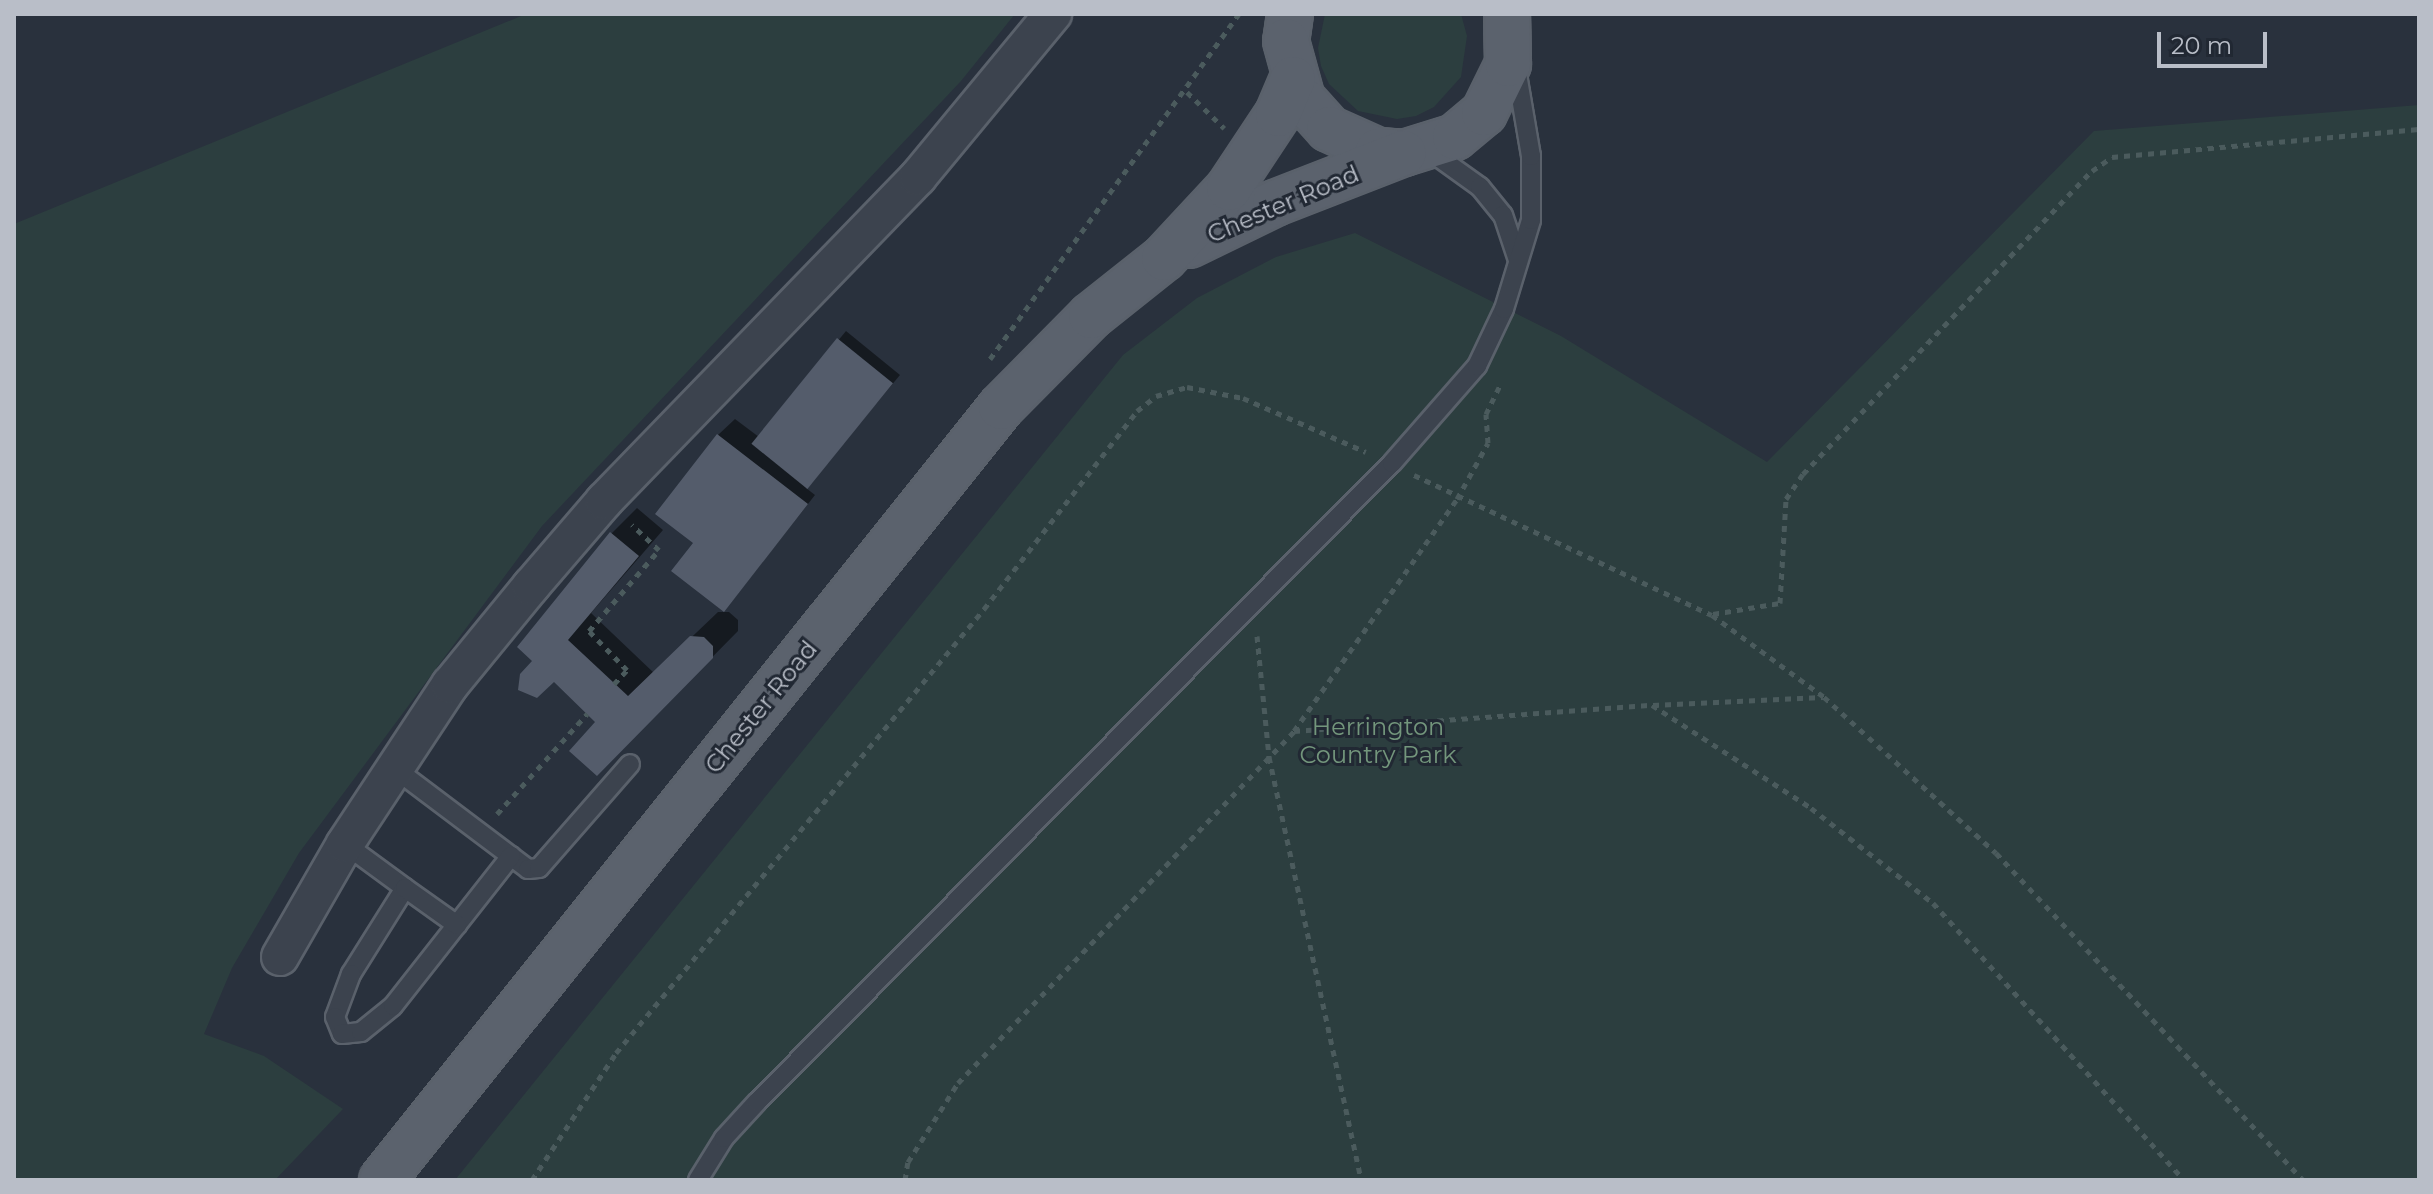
<!DOCTYPE html>
<style>
body{margin:0}
#map{position:relative;width:2433px;height:1194px;overflow:hidden;background:#29313d;font-family:Montserrat,sans-serif}
div>[style]{position:absolute}
.green>*{inset:0;background:#2c3e3f}
.shadow>*{inset:0;background:#0007}
.building>*{inset:0;background:#545c6b;transform-origin:0 0}
.path>*{height:5px;margin-top:-2.5px;transform-origin:0;background:repeating-linear-gradient(90deg,#4b5b5d 0 6px,transparent 0 12px)}
.roads{filter:drop-shadow(2px 0 #5a616b) drop-shadow(-2px 0 #5a616b) drop-shadow(0 2px #5a616b) drop-shadow(0 -2px #5a616b)}
.service>*{height:18px;margin:-9px;padding:0 9px;transform-origin:9px;border-radius:9px;background:#3c434e}
.minor>*{height:36px;margin:-18px;padding:0 18px;transform-origin:18px;border-radius:18px;background:#3c434e}
.primary>*{height:44px;margin:-22px;padding:0 22px;transform-origin:22px;border-radius:22px;background:#5b626d}
span{translate:-50% -50%;white-space:nowrap;text-align:center;line-height:1.15;-webkit-text-stroke:6px #212833;paint-order:stroke}
.street-label{font-size:24px;color:#b9bec8}
.park-label{font-size:24px;color:#73967c}
.frame{position:absolute;inset:0;border:16px solid #b9bec8;pointer-events:none}
.scale{position:absolute;left:2157px;top:32px;width:110px;height:36px;box-sizing:border-box;border:4px solid #b9bec8;border-top:0;padding-left:10px;font-size:24px;line-height:28px;white-space:nowrap;color:#b9bec8;-webkit-text-stroke:6px #212833;paint-order:stroke}
</style>
<div id="map">
<div class="green">
<i style="clip-path:polygon(526px 14px,1015px 14px,961px 81px,542px 526px,299px 853px,232px 968px,204px 1034px,264px 1056px,343px 1109px,275px 1180px,14px 1180px,14px 224px)"></i>
<i style="clip-path:polygon(1325px 14px,1461px 14px,1467px 36px,1461px 77px,1434px 107px,1416px 116px,1397px 119px,1358px 111px,1329px 84px,1321px 66px,1318px 48px)"></i>
<i style="clip-path:polygon(2419px 105px,2419px 1180px,455px 1180px,1123px 355px,1197px 298px,1276px 257px,1355px 233px,1561px 336px,1767px 462px,2094px 131px)"></i>
</div>
<div class="shadow">
<i style="clip-path:polygon(846px 331px,900px 375px,806px 488px,815px 495px,732px 601px,718px 435px,735px 419px,759px 437px)"></i>
<i style="clip-path:polygon(637px 508px,663px 530px,591px 613px,654px 673px,718px 612px,729px 612px,738px 620px,738px 631px,597px 774px,598px 722px,535px 661px,612px 533px)"></i>
</div>
<div class="building">
<i style="left:837px;top:338px;width:72px;height:136px;rotate:39deg"></i>
<i style="clip-path:polygon(717px 434px,808px 504px,724px 612px,671px 571px,693px 543px,655px 514px)"></i>
<i style="clip-path:polygon(610px 532px,639px 556px,568px 640px,628px 696px,690px 636px,704px 637px,713px 646px,713px 658px,597px 776px,569px 751px,595px 722px,554px 682px,537px 698px,518px 690px,520px 674px,532px 661px,517px 647px)"></i>
</div>
<div class="path">
<i style="left:1187px;top:92px;width:52px;rotate:44.2deg"></i>
<i style="left:990px;top:359px;width:425px;rotate:-54.2deg"></i>
<i style="left:1414px;top:475px;width:329px;rotate:25.2deg"></i>
<i style="left:1712px;top:615px;width:139px;rotate:36.2deg"></i>
<i style="left:1824px;top:697px;width:232px;rotate:42.2deg"></i>
<i style="left:1996px;top:853px;width:449px;rotate:46.8deg"></i>
<i style="left:1713px;top:614px;width:68px;rotate:-9.3deg"></i>
<i style="left:1780px;top:603px;width:104px;rotate:-86.7deg"></i>
<i style="left:1786px;top:499px;width:30px;rotate:-56deg"></i>
<i style="left:1803px;top:474px;width:419px;rotate:-46.4deg"></i>
<i style="left:2092px;top:171px;width:24px;rotate:-35deg"></i>
<i style="left:2112px;top:157px;width:308px;rotate:-5.2deg"></i>
<i style="left:1257px;top:636px;width:122px;rotate:84.3deg"></i>
<i style="left:1269px;top:757px;width:433px;rotate:77.7deg"></i>
<i style="left:614px;top:684px;width:19px;rotate:-47deg"></i>
<i style="left:627px;top:670px;width:54px;rotate:-134.3deg"></i>
<i style="left:589px;top:631px;width:107px;rotate:-49.2deg"></i>
<i style="left:659px;top:550px;width:37px;rotate:-137deg"></i>
<i style="left:1653px;top:705px;width:170px;rotate:-2.7deg"></i>
<i style="left:1294px;top:731px;width:359px;rotate:-4.2deg"></i>
<i style="left:1652px;top:705px;width:189px;rotate:32.9deg"></i>
<i style="left:1811px;top:808px;width:155px;rotate:37.9deg"></i>
<i style="left:1933px;top:903px;width:374px;rotate:47.8deg"></i>
<i style="left:497px;top:814px;width:135px;rotate:-48deg"></i>
<i style="left:532px;top:1180px;width:152px;rotate:-56.5deg"></i>
<i style="left:616px;top:1053px;width:577px;rotate:-50.35deg"></i>
<i style="left:984px;top:609px;width:250px;rotate:-52.3deg"></i>
<i style="left:1137px;top:411px;width:24px;rotate:-38deg"></i>
<i style="left:1156px;top:396px;width:32px;rotate:-16deg"></i>
<i style="left:1187px;top:387px;width:57px;rotate:11.1deg"></i>
<i style="left:1243px;top:398px;width:134px;rotate:23.7deg"></i>
<i style="left:905px;top:1180px;width:18px;rotate:-81deg"></i>
<i style="left:908px;top:1162px;width:93px;rotate:-57.7deg"></i>
<i style="left:958px;top:1083px;width:487px;rotate:-46.3deg"></i>
<i style="left:1294px;top:731px;width:284px;rotate:-54.9deg"></i>
<i style="left:1457px;top:499px;width:64px;rotate:-61deg"></i>
<i style="left:1488px;top:443px;width:29px;rotate:-94deg"></i>
<i style="left:1486px;top:414px;width:32px;rotate:-64deg"></i>
</div>
<div class="roads">
<div class="service">
<i style="left:1427px;top:149px;width:65px;rotate:35.6deg"></i>
<i style="left:1480px;top:187px;width:36px;rotate:51deg"></i>
<i style="left:1503px;top:215px;width:47px;rotate:71.6deg"></i>
<i style="left:394px;top:768px;width:168px;rotate:37deg"></i>
<i style="left:528px;top:869px;width:11px;rotate:-5deg"></i>
<i style="left:539px;top:868px;width:138px;rotate:-48.8deg"></i>
<i style="left:345px;top:844px;width:74px;rotate:36.3deg"></i>
<i style="left:405px;top:888px;width:102px;rotate:122.1deg"></i>
<i style="left:351px;top:974px;width:46px;rotate:110.4deg"></i>
<i style="left:335px;top:1017px;width:18px;rotate:68deg"></i>
<i style="left:342px;top:1034px;width:19px;rotate:-6deg"></i>
<i style="left:361px;top:1032px;width:41px;rotate:-39.1deg"></i>
<i style="left:393px;top:1006px;width:191px;rotate:-51.8deg"></i>
<i style="left:405px;top:888px;width:64px;rotate:35.4deg"></i>
<i style="left:698px;top:1180px;width:49px;rotate:-58.2deg"></i>
<i style="left:724px;top:1138px;width:49px;rotate:-47.5deg"></i>
<i style="left:757px;top:1102px;width:901px;rotate:-45.18deg"></i>
<i style="left:1392px;top:463px;width:129px;rotate:-48.8deg"></i>
<i style="left:1477px;top:366px;width:63px;rotate:-64.7deg"></i>
<i style="left:1504px;top:309px;width:93px;rotate:-73.1deg"></i>
<i style="left:1531px;top:220px;width:64px;rotate:-90deg"></i>
<i style="left:1531px;top:156px;width:89px;rotate:-99.7deg"></i>
</div>
<div class="minor">
<i style="left:280px;top:957px;width:130px;rotate:-60.1deg"></i>
<i style="left:345px;top:844px;width:191px;rotate:-56.6deg"></i>
<i style="left:450px;top:685px;width:128px;rotate:-50.7deg"></i>
<i style="left:531px;top:586px;width:112px;rotate:-49.3deg"></i>
<i style="left:604px;top:501px;width:451px;rotate:-45.9deg"></i>
<i style="left:918px;top:177px;width:212px;rotate:-50.4deg"></i>
</div>
<div class="primary">
<i style="left:1290px;top:14px;width:27px;rotate:98deg"></i>
<i style="left:1286px;top:41px;width:60px;rotate:74.6deg"></i>
<i style="left:1302px;top:99px;width:40px;rotate:48deg"></i>
<i style="left:1329px;top:129px;width:54px;rotate:24.2deg"></i>
<i style="left:1378px;top:151px;width:26px;rotate:4deg"></i>
<i style="left:1404px;top:153px;width:53px;rotate:-17.4deg"></i>
<i style="left:1455px;top:137px;width:38px;rotate:-40deg"></i>
<i style="left:1484px;top:113px;width:55px;rotate:-63.9deg"></i>
<i style="left:1508px;top:64px;width:50px;rotate:-91.1deg"></i>
<i style="left:1189px;top:245px;width:96px;rotate:-26deg"></i>
<i style="left:1275px;top:203px;width:138px;rotate:-21.2deg"></i>
<i style="left:382px;top:1180px;width:990px;rotate:-51.31deg"></i>
<i style="left:1001px;top:407px;width:128px;rotate:-45.3deg"></i>
<i style="left:1091px;top:316px;width:93px;rotate:-38.5deg"></i>
<i style="left:1164px;top:258px;width:96px;rotate:-47.1deg"></i>
<i style="left:1229px;top:188px;width:89px;rotate:-56.5deg"></i>
<i style="left:1278px;top:114px;width:38px;rotate:-67deg"></i>
</div>
</div>
<div class="street-label">
<span style="left:1283px;top:204px;rotate:-23deg">Chester Road</span>
<span style="left:761px;top:707px;rotate:-51deg">Chester Road</span>
</div>
<div class="park-label">
<span style="left:1378px;top:741px">Herrington<br>Country Park</span>
</div>
<div class="frame"></div>
<div class="scale">20 m</div>
</div>
